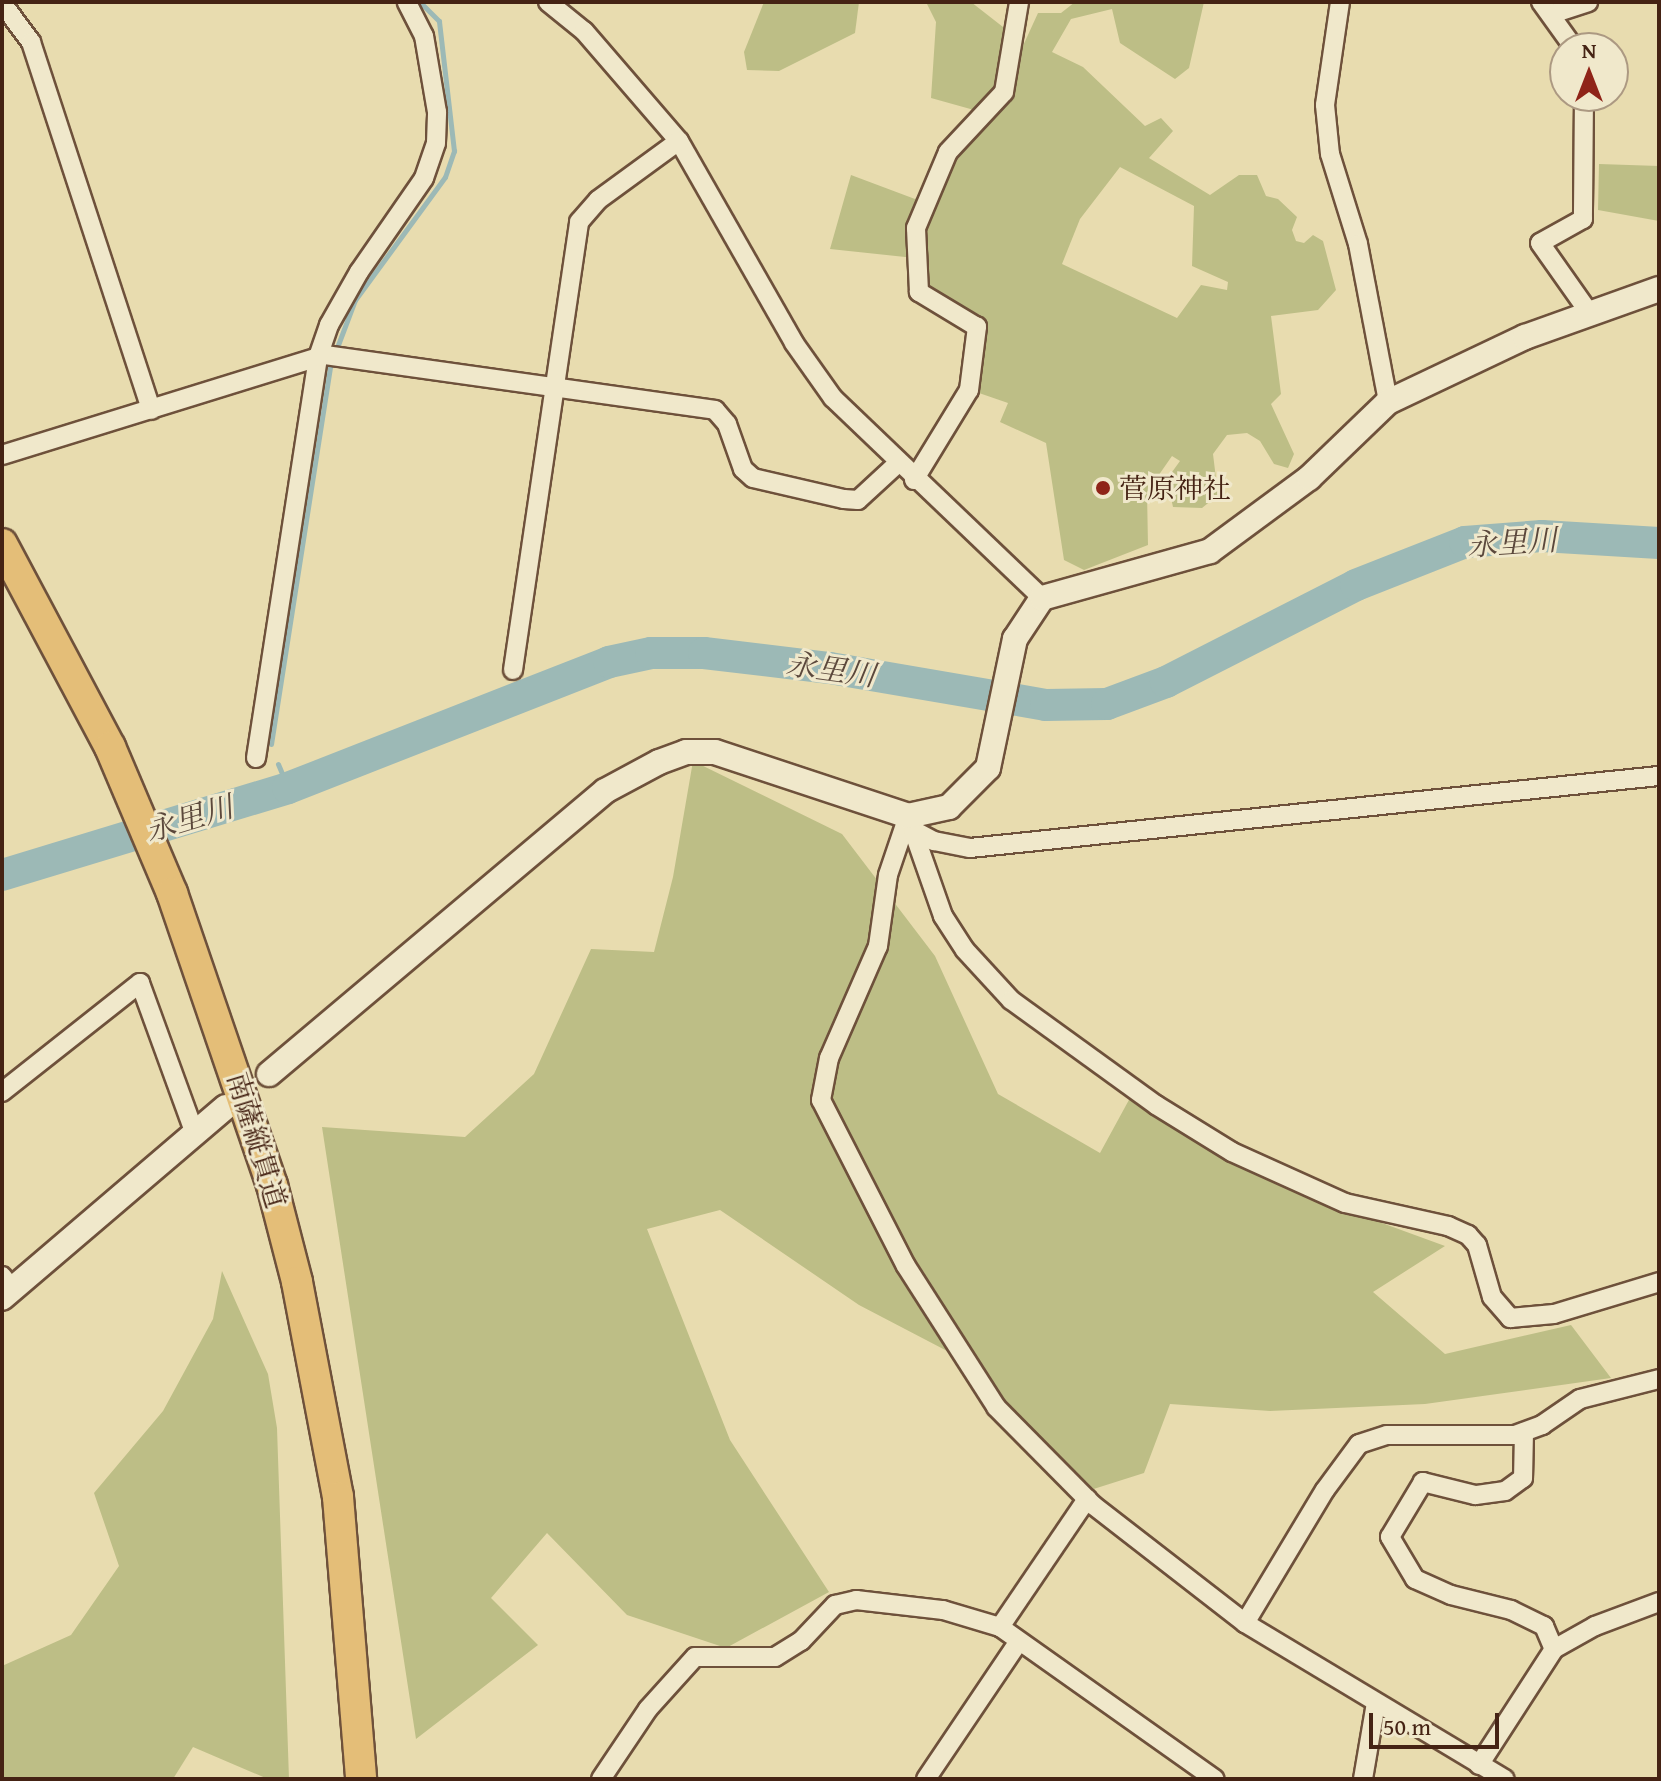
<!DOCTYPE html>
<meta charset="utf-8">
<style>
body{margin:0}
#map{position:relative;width:1661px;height:1781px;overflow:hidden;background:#e8dcaf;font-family:"Gentium Book Plus","Noto Serif JP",serif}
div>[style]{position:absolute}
.green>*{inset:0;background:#bdbe86}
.stream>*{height:5px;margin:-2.5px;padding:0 2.5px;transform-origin:2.5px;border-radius:2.5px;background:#9cb9b6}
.river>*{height:32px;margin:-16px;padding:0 16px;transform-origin:16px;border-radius:16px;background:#9cb9b6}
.roads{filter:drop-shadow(2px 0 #6e513b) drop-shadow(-2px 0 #6e513b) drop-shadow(0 2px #6e513b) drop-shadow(0 -2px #6e513b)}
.minor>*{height:18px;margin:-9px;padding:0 9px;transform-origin:9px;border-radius:9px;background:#f0e8cb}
.tertiary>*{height:24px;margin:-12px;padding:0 12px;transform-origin:12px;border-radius:12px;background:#f0e8cb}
.primary>*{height:30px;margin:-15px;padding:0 15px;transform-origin:15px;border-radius:15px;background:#e4be78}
.dots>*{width:22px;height:22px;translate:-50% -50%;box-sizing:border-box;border:4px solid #f0e8cb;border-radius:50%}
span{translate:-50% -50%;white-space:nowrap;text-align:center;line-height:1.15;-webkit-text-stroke:6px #f0e8cb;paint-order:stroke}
.poi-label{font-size:28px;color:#452314}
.left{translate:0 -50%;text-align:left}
.street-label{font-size:28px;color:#452314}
.water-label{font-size:30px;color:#5b483c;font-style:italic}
.frame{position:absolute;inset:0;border:4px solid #452314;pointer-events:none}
.north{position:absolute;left:1549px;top:32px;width:80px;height:80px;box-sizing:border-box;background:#f0e8cb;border:2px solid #ac9982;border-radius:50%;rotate:0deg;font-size:22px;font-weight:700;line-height:32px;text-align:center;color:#452314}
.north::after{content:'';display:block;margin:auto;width:28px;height:36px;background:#8f2418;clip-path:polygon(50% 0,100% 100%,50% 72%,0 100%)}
.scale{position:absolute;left:1369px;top:1713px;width:130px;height:36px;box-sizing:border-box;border:4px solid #452314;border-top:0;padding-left:10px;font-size:24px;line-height:28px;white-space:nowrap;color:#452314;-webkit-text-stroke:6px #f0e8cb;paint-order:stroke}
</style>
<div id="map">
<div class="green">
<i style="clip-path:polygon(764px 2px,859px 2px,855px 33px,779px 71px,747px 70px,744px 52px)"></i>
<i style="clip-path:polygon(evenodd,926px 2px,971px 2px,1003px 27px,1003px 55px,1017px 59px,1038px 13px,1061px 13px,1075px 2px,1204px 2px,1189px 68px,1175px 79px,1120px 43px,1112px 9px,1071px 19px,1052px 52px,1083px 67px,1145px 126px,1161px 118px,1173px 131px,1149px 158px,1210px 195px,1239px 175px,1257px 175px,1266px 196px,1278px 199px,1297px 217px,1292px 230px,1296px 241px,1304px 243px,1313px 235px,1323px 241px,1336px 290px,1318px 310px,1271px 316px,1281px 394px,1271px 404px,1294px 454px,1288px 468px,1274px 464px,1260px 441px,1247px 433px,1227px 435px,1213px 454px,1218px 495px,1202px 508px,1173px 507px,1167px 479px,1180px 461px,1172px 456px,1147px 492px,1148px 545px,1084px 570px,1064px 560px,1046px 443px,1000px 422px,1008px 403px,979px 393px,980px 315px,926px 289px,924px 259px,830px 249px,851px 175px,915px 199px,969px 146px,974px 110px,931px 98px,936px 22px,926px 2px,1120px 167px,1194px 206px,1192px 266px,1228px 282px,1227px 290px,1201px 285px,1177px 318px,1062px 264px,1080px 219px,1120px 167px)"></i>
<i style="clip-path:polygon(1599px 164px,1659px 166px,1659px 221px,1598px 210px)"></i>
<i style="clip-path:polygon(693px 761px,842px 834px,935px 956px,998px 1094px,1100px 1153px,1130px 1098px,1382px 1223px,1445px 1246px,1373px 1292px,1445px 1354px,1571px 1325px,1611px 1378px,1425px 1404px,1270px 1411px,1170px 1404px,1144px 1473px,1081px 1493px,972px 1364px,859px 1305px,720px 1210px,647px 1229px,730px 1440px,829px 1592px,726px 1648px,627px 1615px,547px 1533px,491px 1598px,538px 1645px,416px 1739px,322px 1127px,465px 1137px,534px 1074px,591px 949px,654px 952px,673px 877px)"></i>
<i style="clip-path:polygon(222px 1271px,268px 1374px,277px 1428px,289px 1779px,268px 1779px,193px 1747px,173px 1779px,2px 1779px,2px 1666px,71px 1635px,119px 1566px,94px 1493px,163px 1411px,213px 1319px)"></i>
</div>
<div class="stream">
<i style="left:271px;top:744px;width:383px;rotate:-81.1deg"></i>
<i style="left:330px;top:366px;width:71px;rotate:-69.3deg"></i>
<i style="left:355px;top:300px;width:152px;rotate:-53.8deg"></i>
<i style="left:445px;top:177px;width:28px;rotate:-71deg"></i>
<i style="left:454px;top:151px;width:131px;rotate:-96.6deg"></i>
<i style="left:439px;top:21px;width:27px;rotate:-135deg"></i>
<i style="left:278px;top:764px;width:26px;rotate:67deg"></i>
</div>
<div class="river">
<i style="left:2px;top:875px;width:299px;rotate:-16.9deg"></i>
<i style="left:288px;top:788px;width:345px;rotate:-21.4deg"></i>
<i style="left:609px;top:662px;width:43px;rotate:-12.1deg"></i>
<i style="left:651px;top:653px;width:53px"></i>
<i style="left:704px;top:653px;width:127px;rotate:6.8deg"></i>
<i style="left:830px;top:668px;width:219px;rotate:9.7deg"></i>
<i style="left:1046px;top:705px;width:61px;rotate:-0.9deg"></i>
<i style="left:1107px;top:704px;width:63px;rotate:-20.4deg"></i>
<i style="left:1166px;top:682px;width:213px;rotate:-27deg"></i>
<i style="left:1356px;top:585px;width:117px;rotate:-21.5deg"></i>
<i style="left:1465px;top:542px;width:77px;rotate:-4.5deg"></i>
<i style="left:1542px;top:536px;width:117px;rotate:3.4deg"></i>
</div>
<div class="roads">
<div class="minor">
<i style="left:548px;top:2px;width:46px;rotate:38.9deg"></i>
<i style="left:584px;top:31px;width:145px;rotate:49.2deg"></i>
<i style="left:679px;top:141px;width:232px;rotate:60.3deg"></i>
<i style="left:794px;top:343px;width:67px;rotate:54.7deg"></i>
<i style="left:833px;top:398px;width:289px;rotate:43.7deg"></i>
<i style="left:1340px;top:2px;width:104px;rotate:98.3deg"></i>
<i style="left:1325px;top:105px;width:49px;rotate:84.2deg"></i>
<i style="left:1330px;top:154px;width:94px;rotate:72.7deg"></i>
<i style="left:1358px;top:244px;width:161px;rotate:79.2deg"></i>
<i style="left:1541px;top:2px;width:57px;rotate:54.3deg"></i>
<i style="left:2px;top:3px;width:49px;rotate:53.4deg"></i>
<i style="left:31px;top:42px;width:387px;rotate:71.9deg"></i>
<i style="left:1552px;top:14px;width:38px;rotate:-18deg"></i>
<i style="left:1584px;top:96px;width:123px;rotate:90.5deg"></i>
<i style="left:1583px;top:219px;width:49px;rotate:150.8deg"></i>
<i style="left:1540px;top:243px;width:87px;rotate:54.8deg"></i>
<i style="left:2px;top:455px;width:338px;rotate:-17.2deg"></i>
<i style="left:325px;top:355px;width:394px;rotate:8deg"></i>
<i style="left:715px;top:410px;width:18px;rotate:49deg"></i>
<i style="left:727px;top:424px;width:48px;rotate:70.4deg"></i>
<i style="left:743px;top:469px;width:13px;rotate:42deg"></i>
<i style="left:753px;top:478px;width:93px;rotate:13deg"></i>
<i style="left:844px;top:499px;width:14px;rotate:4deg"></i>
<i style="left:858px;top:500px;width:53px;rotate:-42.7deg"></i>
<i style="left:914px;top:480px;width:105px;rotate:-58.6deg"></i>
<i style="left:969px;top:390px;width:64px;rotate:-82.8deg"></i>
<i style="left:977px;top:327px;width:68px;rotate:-148.9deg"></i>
<i style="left:919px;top:292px;width:64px;rotate:-92.7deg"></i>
<i style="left:916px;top:228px;width:82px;rotate:-67.2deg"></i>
<i style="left:948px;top:152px;width:82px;rotate:-47deg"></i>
<i style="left:1004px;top:92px;width:91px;rotate:-80.5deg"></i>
<i style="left:513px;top:670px;width:453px;rotate:-81.6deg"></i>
<i style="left:579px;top:222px;width:29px;rotate:-49deg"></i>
<i style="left:598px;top:200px;width:100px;rotate:-36.1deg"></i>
<i style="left:256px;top:758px;width:406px;rotate:-81.2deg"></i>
<i style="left:318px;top:357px;width:34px;rotate:-71deg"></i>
<i style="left:329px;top:325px;width:61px;rotate:-60.5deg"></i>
<i style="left:359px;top:272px;width:114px;rotate:-55.3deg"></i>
<i style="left:424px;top:178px;width:37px;rotate:-71deg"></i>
<i style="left:436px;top:143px;width:31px;rotate:-88deg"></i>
<i style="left:437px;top:112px;width:77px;rotate:-99.7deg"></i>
<i style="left:424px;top:36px;width:38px;rotate:-117deg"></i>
<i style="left:908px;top:816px;width:62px;rotate:108.7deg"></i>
<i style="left:888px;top:875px;width:72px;rotate:98deg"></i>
<i style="left:878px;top:946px;width:122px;rotate:113.6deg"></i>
<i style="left:829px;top:1058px;width:43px;rotate:100.8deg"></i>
<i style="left:821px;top:1100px;width:186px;rotate:62.9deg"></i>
<i style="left:906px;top:1266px;width:167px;rotate:57.4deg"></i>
<i style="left:996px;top:1407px;width:138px;rotate:45.3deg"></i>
<i style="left:1093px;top:1505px;width:192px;rotate:37.8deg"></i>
<i style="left:1245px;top:1623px;width:303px;rotate:31deg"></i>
<i style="left:908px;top:816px;width:106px;rotate:70.7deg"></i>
<i style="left:943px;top:916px;width:40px;rotate:57.1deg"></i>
<i style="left:965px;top:950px;width:68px;rotate:47.4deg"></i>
<i style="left:1011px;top:1000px;width:179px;rotate:35.9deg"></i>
<i style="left:1156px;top:1105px;width:89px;rotate:31.7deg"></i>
<i style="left:1232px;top:1152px;width:124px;rotate:24.3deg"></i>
<i style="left:1345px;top:1203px;width:106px;rotate:12.6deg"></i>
<i style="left:1448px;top:1226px;width:22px;rotate:24deg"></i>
<i style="left:1468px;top:1235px;width:13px;rotate:48deg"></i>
<i style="left:1477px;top:1245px;width:54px;rotate:73.9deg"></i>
<i style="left:1492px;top:1297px;width:28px;rotate:49deg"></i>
<i style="left:1510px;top:1318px;width:44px;rotate:-5.2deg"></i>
<i style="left:1554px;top:1314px;width:110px;rotate:-16.9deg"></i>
<i style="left:913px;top:830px;width:24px;rotate:28deg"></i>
<i style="left:934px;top:841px;width:37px;rotate:11deg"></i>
<i style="left:970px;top:848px;width:693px;rotate:-5.97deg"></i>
<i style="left:2px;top:1092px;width:176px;rotate:-38.3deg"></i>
<i style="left:140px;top:983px;width:161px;rotate:70deg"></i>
<i style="left:2px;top:1276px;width:16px;rotate:52deg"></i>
<i style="left:1524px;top:1432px;width:46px;rotate:91.2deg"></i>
<i style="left:1523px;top:1478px;width:22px;rotate:144deg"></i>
<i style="left:1505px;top:1491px;width:30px;rotate:172deg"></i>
<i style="left:1475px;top:1495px;width:54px;rotate:-166deg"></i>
<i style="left:1423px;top:1482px;width:64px;rotate:121deg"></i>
<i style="left:1390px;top:1537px;width:49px;rotate:59.2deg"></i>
<i style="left:1415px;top:1579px;width:39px;rotate:24deg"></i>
<i style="left:1451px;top:1595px;width:62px;rotate:14deg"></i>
<i style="left:1511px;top:1610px;width:37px;rotate:26deg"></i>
<i style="left:1544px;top:1626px;width:25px;rotate:67deg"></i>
<i style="left:1245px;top:1623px;width:155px;rotate:-59deg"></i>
<i style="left:1325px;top:1490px;width:57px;rotate:-53.5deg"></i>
<i style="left:1359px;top:1444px;width:29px;rotate:-18deg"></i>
<i style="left:1387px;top:1435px;width:128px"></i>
<i style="left:1515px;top:1435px;width:29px;rotate:-20deg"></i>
<i style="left:1542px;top:1425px;width:46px;rotate:-34.4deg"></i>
<i style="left:1580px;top:1399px;width:81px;rotate:-14.2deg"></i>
<i style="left:1000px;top:1627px;width:155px;rotate:-55.8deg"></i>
<i style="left:1479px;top:1765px;width:138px;rotate:-57.1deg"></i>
<i style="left:1554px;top:1649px;width:47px;rotate:-29.3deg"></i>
<i style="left:1595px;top:1626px;width:68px;rotate:-20.6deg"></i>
<i style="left:601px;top:1779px;width:84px;rotate:-56.1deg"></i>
<i style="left:648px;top:1709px;width:70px;rotate:-47.9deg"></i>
<i style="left:695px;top:1657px;width:80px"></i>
<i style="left:775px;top:1657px;width:31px;rotate:-32deg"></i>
<i style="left:801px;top:1641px;width:50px;rotate:-46.6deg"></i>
<i style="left:835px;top:1605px;width:22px;rotate:-13deg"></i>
<i style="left:856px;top:1600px;width:88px;rotate:6.6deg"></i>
<i style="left:943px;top:1610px;width:59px;rotate:16.6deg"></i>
<i style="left:1000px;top:1627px;width:263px;rotate:35.3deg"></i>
<i style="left:926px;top:1779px;width:166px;rotate:-56deg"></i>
<i style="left:1363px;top:1779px;width:77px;rotate:-80.3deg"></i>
</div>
<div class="tertiary">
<i style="left:269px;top:1074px;width:439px;rotate:-40.1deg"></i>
<i style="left:605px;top:791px;width:61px;rotate:-28.2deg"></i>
<i style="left:659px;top:762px;width:29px;rotate:-20deg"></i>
<i style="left:686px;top:752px;width:29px"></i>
<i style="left:715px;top:752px;width:203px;rotate:18.3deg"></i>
<i style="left:908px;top:816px;width:42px;rotate:-12.4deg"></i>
<i style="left:949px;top:807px;width:55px;rotate:-45deg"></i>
<i style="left:988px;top:768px;width:132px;rotate:-78.2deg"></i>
<i style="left:1015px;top:639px;width:49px;rotate:-56.6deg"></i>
<i style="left:1042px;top:598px;width:174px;rotate:-15.6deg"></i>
<i style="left:1210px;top:551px;width:123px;rotate:-36.4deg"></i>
<i style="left:1309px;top:478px;width:110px;rotate:-43.9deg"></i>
<i style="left:1388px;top:402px;width:152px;rotate:-25.4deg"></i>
<i style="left:1525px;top:337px;width:142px;rotate:-19.7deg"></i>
<i style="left:2px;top:1298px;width:294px;rotate:-40.5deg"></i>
</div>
<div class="primary">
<i style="left:2px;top:544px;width:230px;rotate:62deg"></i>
<i style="left:110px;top:747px;width:159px;rotate:67deg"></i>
<i style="left:172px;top:893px;width:309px;rotate:71.1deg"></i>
<i style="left:272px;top:1185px;width:100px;rotate:75.5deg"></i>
<i style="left:297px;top:1282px;width:219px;rotate:79.2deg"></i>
<i style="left:338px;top:1497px;width:283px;rotate:85.3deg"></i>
</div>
</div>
<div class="dots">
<i style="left:1103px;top:488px;background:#8f2418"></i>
</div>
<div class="poi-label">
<span class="left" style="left:1119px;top:488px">菅原神社</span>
</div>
<div class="street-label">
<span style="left:257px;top:1140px;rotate:73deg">南薩縦貫道</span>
</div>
<div class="water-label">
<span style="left:1512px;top:542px;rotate:-4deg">永里川</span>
<span style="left:831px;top:669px;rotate:8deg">永里川</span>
<span style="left:189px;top:818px;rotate:-17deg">永里川</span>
</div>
<div class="frame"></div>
<div class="north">N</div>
<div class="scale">50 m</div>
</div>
